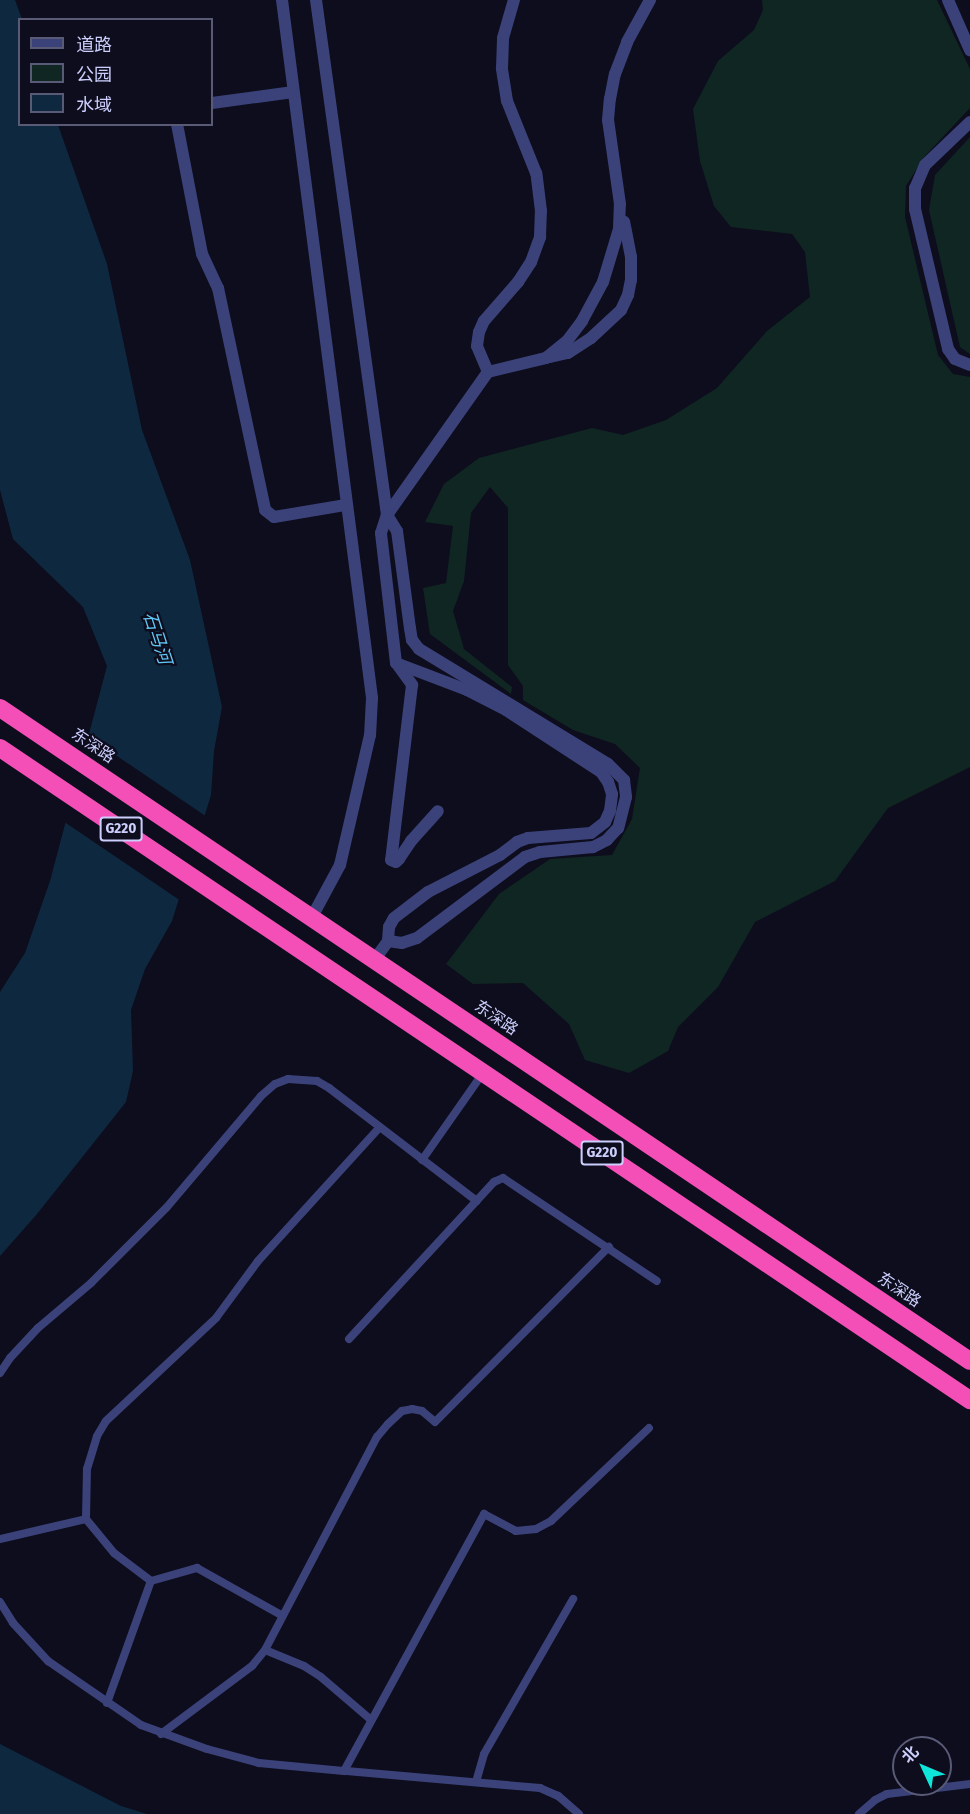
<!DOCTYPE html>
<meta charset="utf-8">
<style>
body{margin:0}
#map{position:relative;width:970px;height:1814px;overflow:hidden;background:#0d0d1d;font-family:"Fira Sans Condensed","Noto Sans SC",sans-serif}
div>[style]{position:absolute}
.green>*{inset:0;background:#102622}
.water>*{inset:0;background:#0e293f}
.pier>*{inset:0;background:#0d0d1d}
.lane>*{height:8px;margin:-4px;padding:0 4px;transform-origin:4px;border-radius:4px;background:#3b4279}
.street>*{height:12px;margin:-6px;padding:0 6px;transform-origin:6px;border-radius:6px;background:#3b4279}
.highway>*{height:18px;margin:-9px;padding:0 9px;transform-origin:9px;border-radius:9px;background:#f44fb7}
span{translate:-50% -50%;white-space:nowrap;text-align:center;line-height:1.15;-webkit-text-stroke:4.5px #0d0d1d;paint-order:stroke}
.shield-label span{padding:2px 4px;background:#0d0d1d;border:2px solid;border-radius:4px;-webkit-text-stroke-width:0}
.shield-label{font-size:15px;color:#cccefc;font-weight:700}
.street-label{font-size:16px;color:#cccefc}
.water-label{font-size:18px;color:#61c7f5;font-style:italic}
.legend{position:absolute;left:18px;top:18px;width:195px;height:108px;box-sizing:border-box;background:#0d0d1d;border:2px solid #595a76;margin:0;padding:8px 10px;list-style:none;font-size:18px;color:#cccefc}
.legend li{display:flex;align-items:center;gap:12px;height:30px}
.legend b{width:30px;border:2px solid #595a76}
.north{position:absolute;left:892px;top:1736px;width:60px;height:60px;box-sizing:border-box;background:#0d0d1d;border:2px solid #595a76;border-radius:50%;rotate:314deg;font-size:16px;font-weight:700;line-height:24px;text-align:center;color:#cccefc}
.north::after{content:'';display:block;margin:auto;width:21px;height:27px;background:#0fe5d9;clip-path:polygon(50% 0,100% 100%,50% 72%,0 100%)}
</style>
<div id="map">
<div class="green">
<i style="clip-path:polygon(762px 0,937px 0,970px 69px,970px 108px,924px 157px,906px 186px,905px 217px,938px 355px,953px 374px,970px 377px,970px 767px,888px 808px,835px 881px,755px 922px,718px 987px,678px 1027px,668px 1051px,629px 1073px,585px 1060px,569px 1024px,523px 983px,473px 984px,446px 964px,499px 894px,550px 859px,612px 855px,632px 819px,640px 768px,615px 744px,573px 730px,523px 700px,523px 686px,508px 665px,508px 508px,490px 487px,471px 513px,464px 581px,453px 611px,464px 649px,512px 687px,511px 694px,430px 634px,423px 588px,446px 583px,453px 526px,425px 522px,444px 484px,479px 458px,592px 428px,623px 435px,666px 420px,717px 388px,767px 331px,810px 297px,805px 252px,792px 234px,731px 227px,714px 206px,700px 161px,693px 109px,718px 61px,754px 30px,763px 10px)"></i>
<i style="clip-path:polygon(970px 137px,970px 354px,960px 347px,929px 210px,935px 175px)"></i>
</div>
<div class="water">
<i style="clip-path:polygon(0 0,15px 0,22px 19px,20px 20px,20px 124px,58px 125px,107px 264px,142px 430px,190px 560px,222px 707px,214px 751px,211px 795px,172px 921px,145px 969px,131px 1010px,133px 1071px,126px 1102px,37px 1214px,0 1256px,0 992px,25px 953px,50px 881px,107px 666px,83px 607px,13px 539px,0 490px)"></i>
<i style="clip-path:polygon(0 1744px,121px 1806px,147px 1814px,0 1814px)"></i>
</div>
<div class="pier">
<i style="clip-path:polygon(86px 735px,207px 817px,181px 901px,63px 821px)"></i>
</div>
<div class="lane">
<i style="left:422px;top:1160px;width:106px;rotate:-55deg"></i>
<i style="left:349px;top:1339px;width:214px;rotate:-47.3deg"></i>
<i style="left:494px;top:1182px;width:10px;rotate:-24deg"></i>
<i style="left:503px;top:1178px;width:185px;rotate:33.8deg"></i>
<i style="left:0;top:1373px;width:18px;rotate:-56deg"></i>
<i style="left:10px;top:1358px;width:41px;rotate:-47deg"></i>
<i style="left:38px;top:1328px;width:70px;rotate:-40.3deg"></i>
<i style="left:91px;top:1283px;width:107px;rotate:-45deg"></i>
<i style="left:167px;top:1207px;width:145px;rotate:-49.7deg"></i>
<i style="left:261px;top:1096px;width:18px;rotate:-41deg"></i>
<i style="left:275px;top:1084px;width:14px;rotate:-21deg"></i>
<i style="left:288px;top:1079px;width:29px;rotate:4deg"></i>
<i style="left:317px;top:1081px;width:14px;rotate:30deg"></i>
<i style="left:329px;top:1088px;width:186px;rotate:37.4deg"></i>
<i style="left:86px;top:1519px;width:50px;rotate:-88.9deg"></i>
<i style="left:87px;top:1469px;width:34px;rotate:-73deg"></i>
<i style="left:97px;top:1436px;width:17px;rotate:-59deg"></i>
<i style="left:106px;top:1421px;width:151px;rotate:-43.1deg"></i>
<i style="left:216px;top:1318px;width:71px;rotate:-53.6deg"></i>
<i style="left:258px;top:1261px;width:181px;rotate:-47.7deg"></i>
<i style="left:0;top:1539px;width:88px;rotate:-13.1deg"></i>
<i style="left:86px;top:1519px;width:44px;rotate:50.5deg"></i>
<i style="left:114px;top:1553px;width:46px;rotate:37.1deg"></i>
<i style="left:0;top:1602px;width:25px;rotate:58deg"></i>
<i style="left:13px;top:1623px;width:52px;rotate:47.4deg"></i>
<i style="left:48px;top:1661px;width:113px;rotate:34.5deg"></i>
<i style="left:141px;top:1725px;width:70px;rotate:20deg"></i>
<i style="left:207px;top:1749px;width:54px;rotate:15.1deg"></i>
<i style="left:259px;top:1763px;width:85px;rotate:5.4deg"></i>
<i style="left:107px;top:1703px;width:130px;rotate:-70.2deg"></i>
<i style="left:151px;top:1581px;width:48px;rotate:-15.8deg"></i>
<i style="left:197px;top:1568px;width:98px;rotate:29.2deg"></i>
<i style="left:370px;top:1719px;width:65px;rotate:-139.4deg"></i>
<i style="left:321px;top:1677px;width:20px;rotate:-147deg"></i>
<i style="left:304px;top:1666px;width:42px;rotate:-157.7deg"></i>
<i style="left:265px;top:1650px;width:241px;rotate:-62.3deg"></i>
<i style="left:377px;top:1437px;width:17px;rotate:-50deg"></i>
<i style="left:388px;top:1424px;width:19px;rotate:-43deg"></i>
<i style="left:402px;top:1411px;width:10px;rotate:-11deg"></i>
<i style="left:412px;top:1409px;width:10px;rotate:11deg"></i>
<i style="left:422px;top:1411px;width:17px;rotate:40deg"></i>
<i style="left:435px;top:1422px;width:247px;rotate:-45.2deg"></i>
<i style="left:161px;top:1734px;width:114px;rotate:-36.8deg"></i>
<i style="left:252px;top:1666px;width:21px;rotate:-51deg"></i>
<i style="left:476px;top:1782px;width:29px;rotate:-74deg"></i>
<i style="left:484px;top:1754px;width:179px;rotate:-60.1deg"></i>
<i style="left:579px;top:1814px;width:28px;rotate:-139deg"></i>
<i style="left:558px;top:1796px;width:20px;rotate:-156deg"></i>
<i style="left:540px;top:1788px;width:197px;rotate:-175deg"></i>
<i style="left:344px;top:1771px;width:293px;rotate:-61.4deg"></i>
<i style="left:484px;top:1514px;width:36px;rotate:28deg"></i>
<i style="left:516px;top:1531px;width:20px;rotate:-6deg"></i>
<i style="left:536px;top:1529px;width:17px;rotate:-28deg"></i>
<i style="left:551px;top:1521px;width:135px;rotate:-43.5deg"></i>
<i style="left:859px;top:1814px;width:21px;rotate:-41deg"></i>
<i style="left:875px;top:1800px;width:13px;rotate:-27deg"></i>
<i style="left:887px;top:1794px;width:84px;rotate:-6.9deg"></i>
</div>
<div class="street">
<i style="left:282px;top:0;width:704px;rotate:82.65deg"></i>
<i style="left:372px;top:698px;width:37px;rotate:93deg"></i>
<i style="left:370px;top:735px;width:133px;rotate:103deg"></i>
<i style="left:340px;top:865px;width:59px;rotate:118.3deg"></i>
<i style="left:316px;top:0;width:520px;rotate:82.15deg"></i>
<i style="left:948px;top:0;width:55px;rotate:66.3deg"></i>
<i style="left:212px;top:103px;width:82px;rotate:-7.7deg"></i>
<i style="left:970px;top:122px;width:62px;rotate:136.3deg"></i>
<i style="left:925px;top:165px;width:25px;rotate:113deg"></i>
<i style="left:915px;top:188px;width:21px;rotate:90deg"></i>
<i style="left:915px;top:209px;width:144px;rotate:76.7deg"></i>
<i style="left:948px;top:349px;width:12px;rotate:55deg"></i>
<i style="left:955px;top:359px;width:16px;rotate:22deg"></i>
<i style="left:177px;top:124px;width:132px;rotate:79.1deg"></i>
<i style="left:202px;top:254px;width:38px;rotate:65deg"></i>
<i style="left:218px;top:288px;width:227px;rotate:78deg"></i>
<i style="left:265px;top:510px;width:11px;rotate:38deg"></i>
<i style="left:274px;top:517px;width:73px;rotate:-9.5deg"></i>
<i style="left:550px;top:357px;width:18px;rotate:-13deg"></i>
<i style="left:568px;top:353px;width:27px;rotate:-33deg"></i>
<i style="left:591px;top:338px;width:41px;rotate:-43deg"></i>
<i style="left:621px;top:310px;width:17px;rotate:-65deg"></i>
<i style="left:628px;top:295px;width:15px;rotate:-79deg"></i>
<i style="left:631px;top:280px;width:23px;rotate:-90deg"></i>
<i style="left:631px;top:257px;width:36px;rotate:-101deg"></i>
<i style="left:488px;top:372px;width:28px;rotate:-113deg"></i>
<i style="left:477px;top:346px;width:14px;rotate:-82deg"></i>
<i style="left:479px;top:332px;width:12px;rotate:-66deg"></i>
<i style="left:484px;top:321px;width:52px;rotate:-48.9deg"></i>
<i style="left:518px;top:282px;width:24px;rotate:-57deg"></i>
<i style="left:531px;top:262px;width:27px;rotate:-70deg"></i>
<i style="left:540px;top:237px;width:26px;rotate:-88deg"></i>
<i style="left:541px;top:211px;width:38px;rotate:-97deg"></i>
<i style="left:536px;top:173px;width:78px;rotate:-111.9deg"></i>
<i style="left:507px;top:101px;width:33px;rotate:-99deg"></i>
<i style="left:502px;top:68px;width:30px;rotate:-88deg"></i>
<i style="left:503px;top:38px;width:40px;rotate:-74deg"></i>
<i style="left:387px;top:515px;width:175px;rotate:-54.8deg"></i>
<i style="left:488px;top:372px;width:60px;rotate:-13.6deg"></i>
<i style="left:546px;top:358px;width:27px;rotate:-39deg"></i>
<i style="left:567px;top:341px;width:25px;rotate:-53deg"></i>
<i style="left:582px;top:321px;width:44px;rotate:-61.7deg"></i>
<i style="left:603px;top:282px;width:55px;rotate:-73.2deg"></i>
<i style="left:619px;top:229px;width:25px;rotate:-88deg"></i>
<i style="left:620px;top:204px;width:85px;rotate:-98.1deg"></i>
<i style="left:608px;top:120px;width:21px;rotate:-85deg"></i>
<i style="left:610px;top:99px;width:25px;rotate:-79deg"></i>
<i style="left:615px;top:74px;width:34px;rotate:-69deg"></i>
<i style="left:627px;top:42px;width:48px;rotate:-61.3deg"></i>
<i style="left:397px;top:664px;width:26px;rotate:54deg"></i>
<i style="left:412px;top:685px;width:176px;rotate:96.8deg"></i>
<i style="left:391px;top:860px;width:5px;rotate:22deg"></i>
<i style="left:396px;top:862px;width:4px;rotate:-45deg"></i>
<i style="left:399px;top:859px;width:22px;rotate:-56deg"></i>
<i style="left:411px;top:841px;width:40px;rotate:-48deg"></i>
<i style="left:375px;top:959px;width:22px;rotate:-54deg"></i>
<i style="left:388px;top:941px;width:14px;rotate:-86deg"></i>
<i style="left:389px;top:927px;width:10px;rotate:-61deg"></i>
<i style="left:394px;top:918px;width:43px;rotate:-37.4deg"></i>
<i style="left:428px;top:892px;width:81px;rotate:-27.2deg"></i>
<i style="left:500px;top:855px;width:21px;rotate:-37deg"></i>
<i style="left:517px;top:842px;width:12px;rotate:-20deg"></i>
<i style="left:528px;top:838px;width:63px;rotate:-4.5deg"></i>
<i style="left:591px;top:833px;width:18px;rotate:-38deg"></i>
<i style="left:605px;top:822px;width:12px;rotate:-66deg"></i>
<i style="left:610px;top:811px;width:17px;rotate:-83deg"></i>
<i style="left:612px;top:794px;width:13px;rotate:-108deg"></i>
<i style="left:608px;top:782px;width:12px;rotate:-125deg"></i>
<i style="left:601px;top:772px;width:113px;rotate:-146.9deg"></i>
<i style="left:506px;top:710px;width:44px;rotate:-152.9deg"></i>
<i style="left:467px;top:690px;width:76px;rotate:-159.2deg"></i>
<i style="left:396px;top:663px;width:131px;rotate:-96.6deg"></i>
<i style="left:381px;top:533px;width:19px;rotate:-72deg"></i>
<i style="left:387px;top:515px;width:19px;rotate:58deg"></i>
<i style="left:397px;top:531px;width:98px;rotate:82.4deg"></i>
<i style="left:410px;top:628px;width:12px;rotate:81deg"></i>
<i style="left:412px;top:640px;width:11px;rotate:52deg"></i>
<i style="left:419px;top:649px;width:221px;rotate:31.3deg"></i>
<i style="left:608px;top:764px;width:23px;rotate:45deg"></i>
<i style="left:624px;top:780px;width:17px;rotate:83deg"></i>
<i style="left:626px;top:797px;width:32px;rotate:104deg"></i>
<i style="left:618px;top:828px;width:16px;rotate:133deg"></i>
<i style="left:607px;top:840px;width:16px;rotate:153deg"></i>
<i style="left:593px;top:847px;width:53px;rotate:174.6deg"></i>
<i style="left:540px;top:852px;width:16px;rotate:162deg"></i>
<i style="left:525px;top:857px;width:135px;rotate:143.1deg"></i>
<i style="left:417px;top:938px;width:16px;rotate:162deg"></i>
<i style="left:402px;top:943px;width:14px;rotate:-172deg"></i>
</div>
<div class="highway">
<i style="left:0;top:708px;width:1169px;rotate:33.95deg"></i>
<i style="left:0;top:748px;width:1169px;rotate:33.91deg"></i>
</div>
<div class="shield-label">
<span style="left:121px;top:829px">G220</span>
<span style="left:602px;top:1153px">G220</span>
</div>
<div class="street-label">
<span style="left:93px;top:746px;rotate:34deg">东深路</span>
<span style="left:496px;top:1018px;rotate:34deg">东深路</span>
<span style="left:899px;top:1290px;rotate:34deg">东深路</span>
</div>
<div class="water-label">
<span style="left:157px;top:638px;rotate:72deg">石马河</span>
</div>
<ul class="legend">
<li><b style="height:8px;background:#3b4279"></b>道路</li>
<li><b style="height:16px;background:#102622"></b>公园</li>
<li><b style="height:16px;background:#0e293f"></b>水域</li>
</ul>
<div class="north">北</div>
</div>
